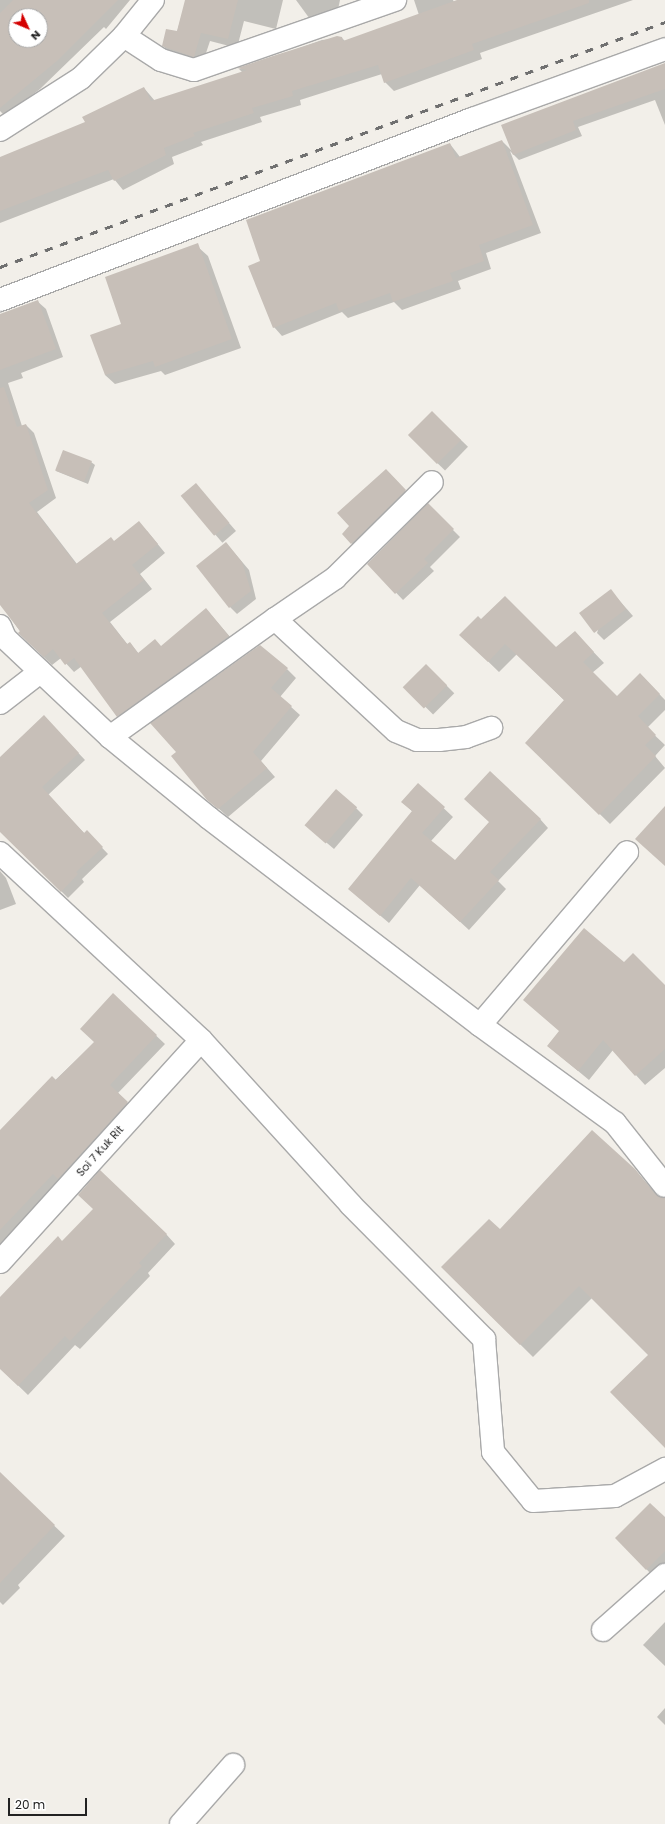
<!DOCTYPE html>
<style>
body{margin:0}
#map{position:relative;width:665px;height:1824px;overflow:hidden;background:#f2efe9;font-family:Poppins,sans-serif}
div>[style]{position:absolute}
.shadow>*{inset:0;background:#0003;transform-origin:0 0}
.building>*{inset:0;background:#c7bfb8;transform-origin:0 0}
.roads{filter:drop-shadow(1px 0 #a9a9a9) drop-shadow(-1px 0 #a9a9a9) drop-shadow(0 1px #a9a9a9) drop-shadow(0 -1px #a9a9a9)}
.minor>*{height:22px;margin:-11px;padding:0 11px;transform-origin:11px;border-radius:11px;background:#fff}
.tertiary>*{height:22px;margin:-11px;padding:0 11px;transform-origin:11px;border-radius:11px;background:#fff}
.rail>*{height:3px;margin-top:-1.5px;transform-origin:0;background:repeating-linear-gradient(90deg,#707070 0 8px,transparent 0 16px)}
span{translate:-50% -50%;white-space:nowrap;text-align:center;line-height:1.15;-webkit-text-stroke:3px #fff;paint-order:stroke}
.street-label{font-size:11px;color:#222}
.north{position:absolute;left:8px;top:8px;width:40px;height:40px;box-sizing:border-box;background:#fff;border:1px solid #a7a7a7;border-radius:50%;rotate:134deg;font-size:11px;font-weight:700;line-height:16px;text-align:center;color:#222}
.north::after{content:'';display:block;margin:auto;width:14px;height:18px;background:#d40000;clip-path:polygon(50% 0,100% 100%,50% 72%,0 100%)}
.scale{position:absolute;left:8px;top:1798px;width:79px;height:18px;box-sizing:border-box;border:2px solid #222;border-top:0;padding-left:5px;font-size:12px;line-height:14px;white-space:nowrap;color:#222;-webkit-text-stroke:3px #fff;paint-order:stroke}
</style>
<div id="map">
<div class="shadow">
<i style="clip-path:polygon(evenodd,0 0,130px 0,106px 29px,104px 27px,40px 89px,5px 116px,0 111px,0 0,16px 16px,40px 16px,40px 40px,16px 40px,16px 16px)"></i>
<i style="clip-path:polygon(186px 0,283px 0,276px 29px,244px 21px,237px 48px,210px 41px,202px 65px,172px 54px,163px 46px,177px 32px)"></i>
<i style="clip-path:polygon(296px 0,340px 0,336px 19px,315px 26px)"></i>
<i style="clip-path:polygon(414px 0,453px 0,454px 2px,460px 0,633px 0,480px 53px,482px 59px,394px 91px,385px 82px,382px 74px,300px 100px,301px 105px,260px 117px,262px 122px,201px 142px,203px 145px,172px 157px,174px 164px,123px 190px,114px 179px,0 223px,0 158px,86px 123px,144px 88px,155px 101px,243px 73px,239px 69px,322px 40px,342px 38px,345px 41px,419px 15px)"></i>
<i style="clip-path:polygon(665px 64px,665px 125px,655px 100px,578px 127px,582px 136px,519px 160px,510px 151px,541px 233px,486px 253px,491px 269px,458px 281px,461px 289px,402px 310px,394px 302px,348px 318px,342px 312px,282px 336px,274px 327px,262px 262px,450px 144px,460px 157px,502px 141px,513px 152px)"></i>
<i style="clip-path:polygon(198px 247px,208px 256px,241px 348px,165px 375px,161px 371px,115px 384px,105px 375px,123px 325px)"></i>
<i style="clip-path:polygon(37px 301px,46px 309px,63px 357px,21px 373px,23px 378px,8px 383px,22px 426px,26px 425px,34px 433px,56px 498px,37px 512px,77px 564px,115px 542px,147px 531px,165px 553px,140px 574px,152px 589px,110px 622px,128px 645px,130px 643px,139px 654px,162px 647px,206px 609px,237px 645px,126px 724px,82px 666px,74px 672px,61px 658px,52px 665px,27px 641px,0 603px,0 315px)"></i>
<i style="left:432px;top:412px;width:50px;height:33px;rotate:44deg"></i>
<i style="clip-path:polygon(91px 462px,95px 465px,88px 484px,56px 471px)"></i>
<i style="clip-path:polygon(393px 477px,412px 498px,359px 551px,343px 534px)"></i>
<i style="left:196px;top:485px;width:61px;height:18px;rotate:49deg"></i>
<i style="clip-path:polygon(428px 505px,460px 537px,430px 567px,434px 571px,403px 600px,369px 564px)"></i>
<i style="clip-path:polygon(226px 543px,249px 570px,256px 599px,237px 614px,230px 607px)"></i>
<i style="clip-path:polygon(611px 591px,633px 616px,604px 640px,597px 633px)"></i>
<i style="clip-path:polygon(481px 621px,556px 649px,585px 643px,604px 663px,592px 673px,617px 697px,640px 674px,665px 700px,665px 710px,647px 728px,665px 745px,655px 756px,665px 768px,610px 824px,527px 743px,565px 701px,517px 654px,499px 672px,471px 645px)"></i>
<i style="left:426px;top:665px;width:40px;height:30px;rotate:45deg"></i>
<i style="clip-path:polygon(287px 669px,296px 678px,280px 697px,300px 715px,261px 761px,275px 777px,228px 817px,208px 799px,172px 756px)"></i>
<i style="clip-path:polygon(50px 723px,85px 760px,48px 795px,85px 834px,87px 832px,108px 854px,82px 879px,84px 882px,68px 898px,0 830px,0 758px)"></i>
<i style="clip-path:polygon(418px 784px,453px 817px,431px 841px,455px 861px,540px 819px,548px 828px,498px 881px,506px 889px,469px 930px,420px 885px,389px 923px,349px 889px,413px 812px,402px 802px)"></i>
<i style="clip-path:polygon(356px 808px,363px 815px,334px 849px,314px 832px)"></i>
<i style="clip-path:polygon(0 871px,6px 878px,16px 904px,0 910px)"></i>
<i style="clip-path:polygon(624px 964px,665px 986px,665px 1068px,645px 1085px,613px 1050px,589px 1080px,548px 1046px,560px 1031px,525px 1000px)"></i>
<i style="clip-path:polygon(113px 995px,165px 1044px,118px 1093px,135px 1111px,0 1253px,0 1133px,95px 1042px)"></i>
<i style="clip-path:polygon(634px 1169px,658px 1196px,665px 1198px,665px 1446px,649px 1355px,592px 1298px,533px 1357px,442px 1267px,500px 1231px)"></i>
<i style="clip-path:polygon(166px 1234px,175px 1244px,148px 1273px,150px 1276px,80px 1349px,75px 1345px,28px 1395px,0 1368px,0 1298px,62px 1242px)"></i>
<i style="clip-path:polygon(0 1474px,65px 1536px,18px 1585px,20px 1588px,3px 1605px,0 1602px)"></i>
<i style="clip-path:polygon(665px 1519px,665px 1566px,654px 1577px,616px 1538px)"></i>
<i style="clip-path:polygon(665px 1622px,665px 1666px,643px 1645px)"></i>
<i style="clip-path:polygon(665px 1708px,665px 1725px,657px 1717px)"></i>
</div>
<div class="building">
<i style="clip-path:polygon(evenodd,13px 0,118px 0,57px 61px,0 108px,0 13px,13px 0,16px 16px,40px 16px,40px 40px,16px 40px,16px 16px)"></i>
<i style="clip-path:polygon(185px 0,238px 0,228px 39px,201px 33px,194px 57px,162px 46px,166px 29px,177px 31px)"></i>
<i style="clip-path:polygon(457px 0,589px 0,589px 3px,472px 44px,474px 50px,384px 83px,378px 65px,292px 91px,293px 96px,252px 108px,254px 113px,193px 133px,195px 136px,164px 148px,166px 155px,114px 181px,108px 170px,0 211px,0 157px,85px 122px,82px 117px,144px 87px,151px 101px,247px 70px,237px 68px,276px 55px,337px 36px,342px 37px,343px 41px)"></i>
<i style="clip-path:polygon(665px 63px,665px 89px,573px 121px,576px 130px,513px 155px,501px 125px)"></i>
<i style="clip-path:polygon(502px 140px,533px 225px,479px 245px,484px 261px,450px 273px,453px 281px,393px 302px,390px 293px,339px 311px,336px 303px,273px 328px,248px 266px,260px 261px,246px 220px,450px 143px,456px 158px)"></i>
<i style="clip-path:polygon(198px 243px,232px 339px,155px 367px,153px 361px,105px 375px,90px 335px,121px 324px,105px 277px)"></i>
<i style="clip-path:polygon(38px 300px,56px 349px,0 370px,0 314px)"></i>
<i style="clip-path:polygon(4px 387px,17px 427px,26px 424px,48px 490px,29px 503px,76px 564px,111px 537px,114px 541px,139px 521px,158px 544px,132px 565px,144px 580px,102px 613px,127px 644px,130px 642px,138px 653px,155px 639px,161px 646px,206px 608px,229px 636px,117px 717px,74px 658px,65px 665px,53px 649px,44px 657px,18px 633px,20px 631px,0 605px,0 388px)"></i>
<i style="left:432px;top:411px;width:41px;height:34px;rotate:45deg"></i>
<i style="left:63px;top:450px;width:31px;height:22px;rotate:21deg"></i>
<i style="clip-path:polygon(386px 469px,406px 490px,351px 544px,342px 534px,349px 526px,337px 513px)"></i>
<i style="left:196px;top:483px;width:52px;height:20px;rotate:50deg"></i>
<i style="clip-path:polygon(428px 503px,454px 529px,424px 559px,428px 563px,395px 594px,367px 564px)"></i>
<i style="clip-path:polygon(226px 542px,242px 562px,251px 591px,229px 608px,196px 566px)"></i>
<i style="left:611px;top:589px;width:25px;height:40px;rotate:53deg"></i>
<i style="clip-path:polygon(505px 596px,556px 647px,575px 631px,594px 652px,583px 662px,617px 696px,640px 673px,660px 694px,638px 716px,656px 735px,645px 745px,656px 756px,599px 815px,525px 743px,564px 700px,505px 644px,488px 662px,459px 635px,478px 616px,481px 619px)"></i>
<i style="clip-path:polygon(260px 645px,288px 668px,271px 688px,292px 706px,253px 752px,267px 768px,218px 809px,207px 800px,171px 756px,176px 752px,150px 723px)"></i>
<i style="left:426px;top:664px;width:30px;height:33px;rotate:45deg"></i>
<i style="clip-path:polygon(44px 715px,79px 753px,42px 787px,84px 833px,87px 830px,103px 847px,76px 872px,78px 874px,61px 892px,0 832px,0 757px)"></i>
<i style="clip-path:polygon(490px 771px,541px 819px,490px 872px,499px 880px,460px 922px,411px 878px,380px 916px,348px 889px,412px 811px,401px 802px,418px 783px,445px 807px,422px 833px,455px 860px,489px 822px,464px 799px)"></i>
<i style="left:336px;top:789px;width:28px;height:48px;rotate:41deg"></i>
<i style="clip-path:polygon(665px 806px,665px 866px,635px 839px)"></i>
<i style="clip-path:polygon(584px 928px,624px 962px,633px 953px,665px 985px,665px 1049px,635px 1076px,603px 1040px,578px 1071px,547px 1046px,559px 1031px,523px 1000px)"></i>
<i style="clip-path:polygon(113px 993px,157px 1035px,110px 1085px,128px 1102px,58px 1179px,53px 1174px,0 1230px,0 1130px,52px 1076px,56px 1080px,94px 1042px,80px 1029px)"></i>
<i style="clip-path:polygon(592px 1130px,635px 1169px,655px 1194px,665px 1198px,665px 1448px,610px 1392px,648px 1355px,579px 1286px,520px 1345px,441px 1267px,489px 1219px,500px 1229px)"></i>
<i style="clip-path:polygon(100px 1170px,167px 1234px,139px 1263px,142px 1266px,70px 1341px,65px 1336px,18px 1386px,0 1369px,0 1297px,58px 1236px,62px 1241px,93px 1209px,78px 1195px)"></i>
<i style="clip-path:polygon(0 1472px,55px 1525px,0 1583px)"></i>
<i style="clip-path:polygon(650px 1503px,665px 1517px,665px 1551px,646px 1570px,615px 1538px)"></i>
</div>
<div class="roads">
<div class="minor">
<i style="left:124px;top:36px;width:44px;rotate:33deg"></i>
<i style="left:161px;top:60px;width:34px;rotate:17deg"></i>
<i style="left:194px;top:70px;width:213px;rotate:-19.2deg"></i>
<i style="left:0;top:300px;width:506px;rotate:-20.98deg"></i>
<i style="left:472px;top:119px;width:205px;rotate:-19.9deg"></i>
<i style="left:275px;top:619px;width:73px;rotate:-34.3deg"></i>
<i style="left:335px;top:578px;width:136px;rotate:-44.7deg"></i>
<i style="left:0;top:626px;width:13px;rotate:67deg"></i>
<i style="left:5px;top:638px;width:144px;rotate:43.3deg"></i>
<i style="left:110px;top:737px;width:128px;rotate:39.3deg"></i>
<i style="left:209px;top:818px;width:341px;rotate:37.4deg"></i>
<i style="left:480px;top:1025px;width:167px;rotate:36deg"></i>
<i style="left:615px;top:1123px;width:80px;rotate:51.6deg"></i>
<i style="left:0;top:703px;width:51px;rotate:-37.8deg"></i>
<i style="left:110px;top:737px;width:203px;rotate:-35.6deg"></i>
<i style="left:275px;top:619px;width:165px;rotate:42.8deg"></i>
<i style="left:396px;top:731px;width:23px;rotate:23deg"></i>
<i style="left:417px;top:740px;width:22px"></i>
<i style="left:439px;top:740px;width:27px;rotate:-6deg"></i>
<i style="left:466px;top:737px;width:27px;rotate:-20deg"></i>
<i style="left:0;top:853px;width:275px;rotate:42.9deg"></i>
<i style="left:201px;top:1040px;width:223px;rotate:47.7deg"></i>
<i style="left:351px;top:1205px;width:189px;rotate:45.2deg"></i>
<i style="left:484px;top:1339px;width:113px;rotate:85.4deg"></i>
<i style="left:493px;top:1452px;width:63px;rotate:50.8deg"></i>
<i style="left:533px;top:1501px;width:82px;rotate:-3.5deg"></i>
<i style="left:615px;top:1496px;width:57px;rotate:-28.4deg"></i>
<i style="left:480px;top:1025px;width:227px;rotate:-49.6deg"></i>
<i style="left:0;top:1262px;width:299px;rotate:-47.8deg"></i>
<i style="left:603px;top:1630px;width:83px;rotate:-41.6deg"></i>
<i style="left:181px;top:1824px;width:79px;rotate:-48.6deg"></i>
</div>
<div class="tertiary">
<i style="left:0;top:130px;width:96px;rotate:-32.7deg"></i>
<i style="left:81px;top:78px;width:60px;rotate:-44.3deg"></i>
<i style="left:124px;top:36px;width:46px;rotate:-51.1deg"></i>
</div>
</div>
<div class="rail">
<i style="left:0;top:267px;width:709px;rotate:-20.22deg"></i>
</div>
<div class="street-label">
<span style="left:100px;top:1151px;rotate:-48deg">Soi 7 Kuk Rit</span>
</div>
<div class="north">N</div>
<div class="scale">20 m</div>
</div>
